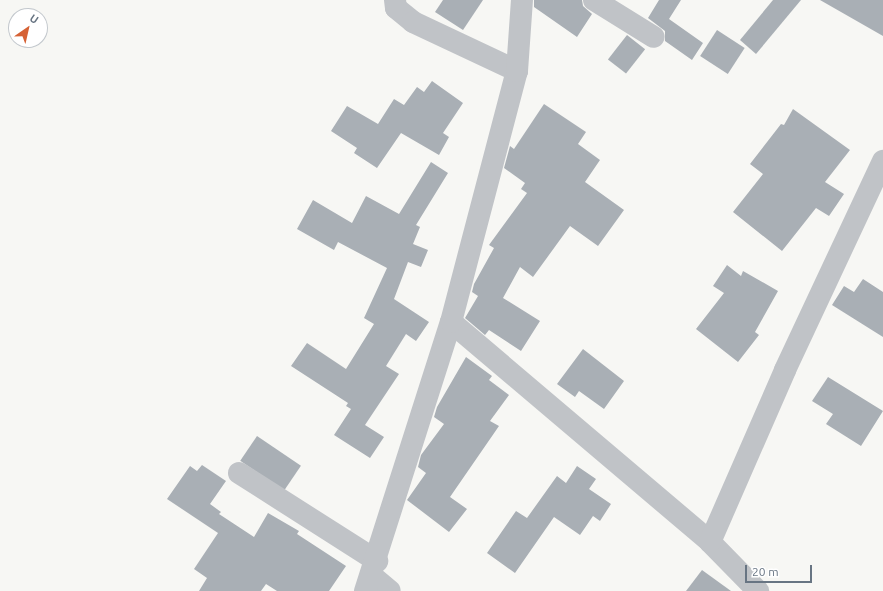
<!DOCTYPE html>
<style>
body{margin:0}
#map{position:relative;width:883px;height:591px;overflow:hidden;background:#f7f7f4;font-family:Ubuntu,sans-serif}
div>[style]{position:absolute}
.building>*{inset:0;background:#a9afb5;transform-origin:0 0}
.minor>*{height:22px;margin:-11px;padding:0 11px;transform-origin:11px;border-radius:11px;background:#c0c3c7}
.tertiary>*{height:22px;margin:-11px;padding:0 11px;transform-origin:11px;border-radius:11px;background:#c0c3c7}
span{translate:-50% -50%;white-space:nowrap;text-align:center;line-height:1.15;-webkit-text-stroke:4px #fff;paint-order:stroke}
.north{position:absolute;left:8px;top:8px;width:40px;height:40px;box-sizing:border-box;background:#fff;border:1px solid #c3c8cd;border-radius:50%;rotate:34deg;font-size:11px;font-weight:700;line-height:16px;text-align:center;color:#687583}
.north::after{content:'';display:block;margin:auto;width:14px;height:18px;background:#d66235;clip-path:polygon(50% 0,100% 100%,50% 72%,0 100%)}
.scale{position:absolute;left:745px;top:565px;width:67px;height:18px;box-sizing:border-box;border:2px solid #687583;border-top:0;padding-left:5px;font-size:12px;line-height:14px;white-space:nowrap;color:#687583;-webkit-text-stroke:3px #fff;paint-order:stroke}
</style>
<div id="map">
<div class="building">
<i style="clip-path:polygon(443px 0,483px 0,463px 30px,435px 12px)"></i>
<i style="clip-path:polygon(534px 0,582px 0,583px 6px,592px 14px,577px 37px,534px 7px)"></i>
<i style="clip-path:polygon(659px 0,681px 0,669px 19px,703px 43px,692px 60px,665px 41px,665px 31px,648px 18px)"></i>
<i style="clip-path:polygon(773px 0,801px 0,756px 54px,740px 40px)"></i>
<i style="clip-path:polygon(820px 0,883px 0,883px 36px)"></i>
<i style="left:717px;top:30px;width:33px;height:31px;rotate:33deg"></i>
<i style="left:627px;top:35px;width:23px;height:31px;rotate:38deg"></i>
<i style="clip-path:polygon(432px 81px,463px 103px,443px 133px,449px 137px,439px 155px,401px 133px,377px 168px,354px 153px,357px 148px,331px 131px,347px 106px,378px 124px,394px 99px,404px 105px,417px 87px,424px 92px)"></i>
<i style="clip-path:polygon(544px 104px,586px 132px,578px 144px,600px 160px,585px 182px,624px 210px,598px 246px,570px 226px,533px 277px,520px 267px,503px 298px,540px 321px,521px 351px,489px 330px,485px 335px,465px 318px,478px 296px,472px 292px,474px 284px,494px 248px,489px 245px,527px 193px,521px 189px,525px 183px,504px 168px,510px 146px,514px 149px)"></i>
<i style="clip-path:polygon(793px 109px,850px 150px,825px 182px,844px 194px,829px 216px,816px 208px,782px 251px,733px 212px,763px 174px,750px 164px,781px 124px,784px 125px)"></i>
<i style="clip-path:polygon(431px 162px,448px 173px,416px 225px,420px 227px,413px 244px,428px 250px,421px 267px,408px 262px,394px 299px,429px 322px,416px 341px,406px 334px,386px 366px,399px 374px,365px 425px,384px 437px,370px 458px,334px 435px,351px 409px,346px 406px,348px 403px,291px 366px,307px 343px,346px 369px,374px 324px,364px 318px,387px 268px,338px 242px,334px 250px,297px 229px,313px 200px,352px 223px,366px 196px,399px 214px)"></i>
<i style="clip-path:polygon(727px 265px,741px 276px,743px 271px,778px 291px,755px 332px,759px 335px,738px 362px,696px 329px,724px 293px,713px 286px)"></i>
<i style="clip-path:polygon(863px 279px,883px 292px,883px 337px,832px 305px,844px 286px,854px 292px)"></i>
<i style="clip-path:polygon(583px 349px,624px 381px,604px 409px,579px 391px,575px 397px,557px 384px)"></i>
<i style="clip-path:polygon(466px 357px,492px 376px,489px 380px,509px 395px,490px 421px,499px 426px,450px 497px,467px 509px,449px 532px,407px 500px,426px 473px,418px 467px,421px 455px,444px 424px,434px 417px,437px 407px)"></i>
<i style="clip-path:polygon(828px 377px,883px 411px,861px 446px,826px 424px,833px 414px,812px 401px)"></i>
<i style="left:257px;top:436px;width:53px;height:30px;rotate:34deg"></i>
<i style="clip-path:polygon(202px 465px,226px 481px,210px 504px,221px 512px,219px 514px,254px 537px,268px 513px,299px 531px,297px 534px,346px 566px,329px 591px,277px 591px,266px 584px,261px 591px,199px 591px,207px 578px,194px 569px,218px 533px,167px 499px,190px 466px,197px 471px)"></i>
<i style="clip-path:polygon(577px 466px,596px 479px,589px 489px,611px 504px,600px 521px,593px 516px,580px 535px,554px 517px,515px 573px,487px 553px,516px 511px,527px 518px,557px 476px,566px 483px)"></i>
<i style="clip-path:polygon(702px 570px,731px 591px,686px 591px)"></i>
</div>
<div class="minor">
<i style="left:395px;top:0;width:8px;rotate:83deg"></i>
<i style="left:396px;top:8px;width:22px;rotate:39deg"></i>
<i style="left:413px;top:22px;width:115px;rotate:25.2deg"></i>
<i style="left:594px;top:0;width:70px;rotate:31.7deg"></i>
<i style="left:451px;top:322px;width:340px;rotate:40.3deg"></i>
<i style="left:710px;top:542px;width:69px;rotate:45.6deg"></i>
<i style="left:239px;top:473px;width:164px;rotate:32.5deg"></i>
<i style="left:710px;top:542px;width:188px;rotate:-66.4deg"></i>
<i style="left:785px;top:370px;width:231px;rotate:-64.9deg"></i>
<i style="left:372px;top:576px;width:23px;rotate:40deg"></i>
</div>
<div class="tertiary">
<i style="left:365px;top:591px;width:282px;rotate:-72.3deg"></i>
<i style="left:451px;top:322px;width:260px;rotate:-75.3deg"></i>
<i style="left:517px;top:71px;width:71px;rotate:-86deg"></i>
</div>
<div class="north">U</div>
<div class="scale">20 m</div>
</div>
